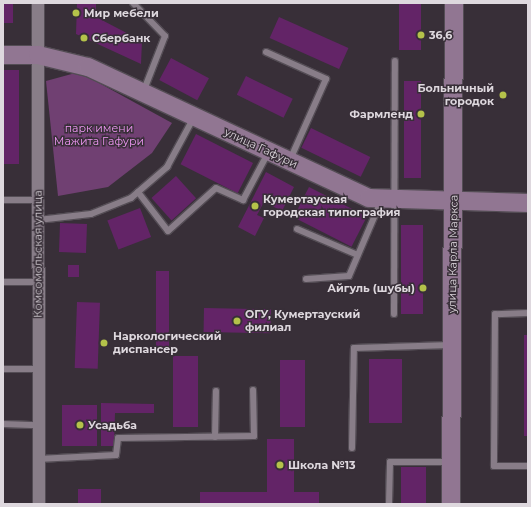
<!DOCTYPE html>
<meta charset="utf-8">
<style>
body{margin:0}
#map{position:relative;width:531px;height:507px;overflow:hidden;background:#382f38;font-family:Montserrat,sans-serif}
div>[style]{position:absolute}
.green>*{inset:0;background:#704072}
.building>*{inset:0;background:#632467;transform-origin:0 0}
.roads{filter:drop-shadow(1px 0 #544d55) drop-shadow(-1px 0 #544d55) drop-shadow(0 1px #544d55) drop-shadow(0 -1px #544d55)}
.lane>*{height:6px;margin:-3px;padding:0 3px;transform-origin:3px;border-radius:3px;background:#887d88}
.street>*{height:12px;margin:-6px;padding:0 6px;transform-origin:6px;border-radius:6px;background:#887d88}
.secondary>*{height:18px;margin:-9px;padding:0 9px;transform-origin:9px;border-radius:9px;background:#917692}
.dots>*{width:11px;height:11px;translate:-50% -50%;box-sizing:border-box;border:2px solid #382f38;border-radius:50%}
span{translate:-50% -50%;white-space:nowrap;text-align:center;line-height:1.15;-webkit-text-stroke:3px #382f38;paint-order:stroke}
.poi-label{font-size:11px;color:#ded8de;font-weight:700}
.left{translate:0 -50%;text-align:left}
.right{translate:-100% -50%;text-align:right}
.park-label{font-size:11px;color:#f198f5}
.street-label{font-size:11px;color:#ded8de}
.frame{position:absolute;inset:0;border:4px solid #ded8de;pointer-events:none}
</style>
<div id="map">
<div class="green">
<i style="clip-path:polygon(79px 72px,172px 123px,152px 153px,108px 187px,58px 196px,46px 81px)"></i>
</div>
<div class="building">
<i style="left:3px;top:3px;width:10px;height:20px"></i>
<i style="clip-path:polygon(77px 3px,96px 3px,96px 17px,142px 41px,141px 64px,76px 34px)"></i>
<i style="left:399px;top:3px;width:22px;height:47px"></i>
<i style="left:279px;top:17px;width:76px;height:23px;rotate:24deg"></i>
<i style="left:171px;top:58px;width:43px;height:25px;rotate:28deg"></i>
<i style="left:3px;top:70px;width:16px;height:94px"></i>
<i style="left:246px;top:76px;width:52px;height:21px;rotate:26deg"></i>
<i style="left:404px;top:81px;width:17px;height:97px"></i>
<i style="left:311px;top:128px;width:66px;height:22px;rotate:26deg"></i>
<i style="left:196px;top:134px;width:64px;height:34px;rotate:27deg"></i>
<i style="clip-path:polygon(266px 172px,294px 187px,282px 211px,264px 202px,257px 215px,264px 218px,255px 236px,238px 227px)"></i>
<i style="left:176px;top:176px;width:30px;height:33px;rotate:48deg"></i>
<i style="left:309px;top:187px;width:65px;height:34px;rotate:27deg"></i>
<i style="left:140px;top:208px;width:31px;height:35px;rotate:69deg"></i>
<i style="left:60px;top:223px;width:27px;height:29px;rotate:2deg"></i>
<i style="left:401px;top:225px;width:22px;height:89px"></i>
<i style="left:68px;top:265px;width:11px;height:12px"></i>
<i style="left:156px;top:271px;width:13px;height:82px"></i>
<i style="left:77px;top:302px;width:23px;height:66px;rotate:2deg"></i>
<i style="left:204px;top:308px;width:67px;height:24px;rotate:1deg"></i>
<i style="left:524px;top:335px;width:4px;height:101px"></i>
<i style="left:173px;top:356px;width:25px;height:71px"></i>
<i style="left:369px;top:359px;width:33px;height:64px"></i>
<i style="left:280px;top:360px;width:25px;height:67px"></i>
<i style="clip-path:polygon(101px 403px,154px 404px,154px 413px,115px 413px,114px 446px,101px 446px)"></i>
<i style="left:62px;top:405px;width:35px;height:41px"></i>
<i style="clip-path:polygon(267px 439px,294px 439px,294px 492px,319px 492px,319px 504px,200px 504px,200px 492px,267px 492px)"></i>
<i style="left:401px;top:467px;width:25px;height:37px"></i>
<i style="left:78px;top:489px;width:23px;height:15px"></i>
</div>
<div class="roads">
<div class="lane">
<i style="left:133px;top:3px;width:46px;rotate:45.9deg"></i>
<i style="left:165px;top:36px;width:58px;rotate:111.3deg"></i>
<i style="left:266px;top:52px;width:66px;rotate:24.2deg"></i>
<i style="left:326px;top:79px;width:89px;rotate:114deg"></i>
<i style="left:138px;top:192px;width:49px;rotate:52.4deg"></i>
<i style="left:168px;top:231px;width:64px;rotate:-41.9deg"></i>
<i style="left:216px;top:188px;width:30px;rotate:24deg"></i>
<i style="left:243px;top:200px;width:53px;rotate:-62deg"></i>
<i style="left:3px;top:200px;width:35px"></i>
<i style="left:38px;top:220px;width:53px;rotate:-6.5deg"></i>
<i style="left:91px;top:214px;width:43px;rotate:-21.8deg"></i>
<i style="left:131px;top:198px;width:48px;rotate:-40.7deg"></i>
<i style="left:167px;top:167px;width:57px;rotate:-61.6deg"></i>
<i style="left:297px;top:229px;width:66px;rotate:23.1deg"></i>
<i style="left:306px;top:279px;width:43px;rotate:-4deg"></i>
<i style="left:349px;top:276px;width:82px;rotate:-66.9deg"></i>
<i style="left:3px;top:282px;width:35px"></i>
<i style="left:528px;top:313px;width:33px;rotate:178deg"></i>
<i style="left:495px;top:314px;width:152px;rotate:90.4deg"></i>
<i style="left:494px;top:466px;width:34px"></i>
<i style="left:394px;top:314px;width:253px;rotate:-89.8deg"></i>
<i style="left:3px;top:369px;width:35px"></i>
<i style="left:3px;top:424px;width:35px;rotate:2deg"></i>
<i style="left:215px;top:437px;width:46px;rotate:-88.8deg"></i>
<i style="left:352px;top:448px;width:100px;rotate:-88.9deg"></i>
<i style="left:354px;top:348px;width:97px;rotate:-1.8deg"></i>
<i style="left:38px;top:459px;width:78px;rotate:-2.9deg"></i>
<i style="left:116px;top:455px;width:17px;rotate:-83deg"></i>
<i style="left:118px;top:438px;width:136px;rotate:-0.8deg"></i>
<i style="left:254px;top:436px;width:46px;rotate:-91.2deg"></i>
<i style="left:389px;top:504px;width:42px;rotate:-88.6deg"></i>
<i style="left:390px;top:462px;width:60px"></i>
</div>
<div class="street">
<i style="left:38px;top:3px;width:501px;rotate:89.89deg"></i>
</div>
<div class="secondary">
<i style="left:3px;top:55px;width:35px"></i>
<i style="left:38px;top:55px;width:51px;rotate:13.5deg"></i>
<i style="left:88px;top:67px;width:310px;rotate:25deg"></i>
<i style="left:369px;top:198px;width:159px;rotate:1.8deg"></i>
<i style="left:451px;top:504px;width:501px;rotate:-89.66deg"></i>
</div>
</div>
<div class="dots">
<i style="left:76px;top:13px;background:#b4c24a"></i>
<i style="left:421px;top:35px;background:#b4c24a"></i>
<i style="left:84px;top:38px;background:#b4c24a"></i>
<i style="left:503px;top:95px;background:#b4c24a"></i>
<i style="left:421px;top:114px;background:#b4c24a"></i>
<i style="left:255px;top:206px;background:#b4c24a"></i>
<i style="left:423px;top:288px;background:#b4c24a"></i>
<i style="left:237px;top:321px;background:#b4c24a"></i>
<i style="left:104px;top:343px;background:#b4c24a"></i>
<i style="left:80px;top:425px;background:#b4c24a"></i>
<i style="left:280px;top:465px;background:#b4c24a"></i>
</div>
<div class="poi-label">
<span class="left" style="left:84px;top:13px">Мир мебели</span>
<span class="left" style="left:429px;top:35px">36,6</span>
<span class="left" style="left:92px;top:38px">Сбербанк</span>
<span class="right" style="left:494px;top:95px">Больничный<br>городок</span>
<span class="right" style="left:413px;top:114px">Фармленд</span>
<span class="left" style="left:263px;top:206px">Кумертауская<br>городская типография</span>
<span class="right" style="left:415px;top:288px">Айгуль (шубы)</span>
<span class="left" style="left:245px;top:321px">ОГУ, Кумертауский<br>филиал</span>
<span class="left" style="left:113px;top:343px">Наркологический<br>диспансер</span>
<span class="left" style="left:88px;top:425px">Усадьба</span>
<span class="left" style="left:288px;top:465px">Школа №13</span>
</div>
<div class="park-label">
<span style="left:99px;top:135px">парк имени<br>Мажита Гафури</span>
</div>
<div class="street-label">
<span style="left:261px;top:148px;rotate:25deg">улица Гафури</span>
<span style="left:38px;top:254px;rotate:-90deg">Комсомольская улица</span>
<span style="left:453px;top:254px;rotate:-89deg">улица Карла Маркса</span>
</div>
<div class="frame"></div>
</div>
